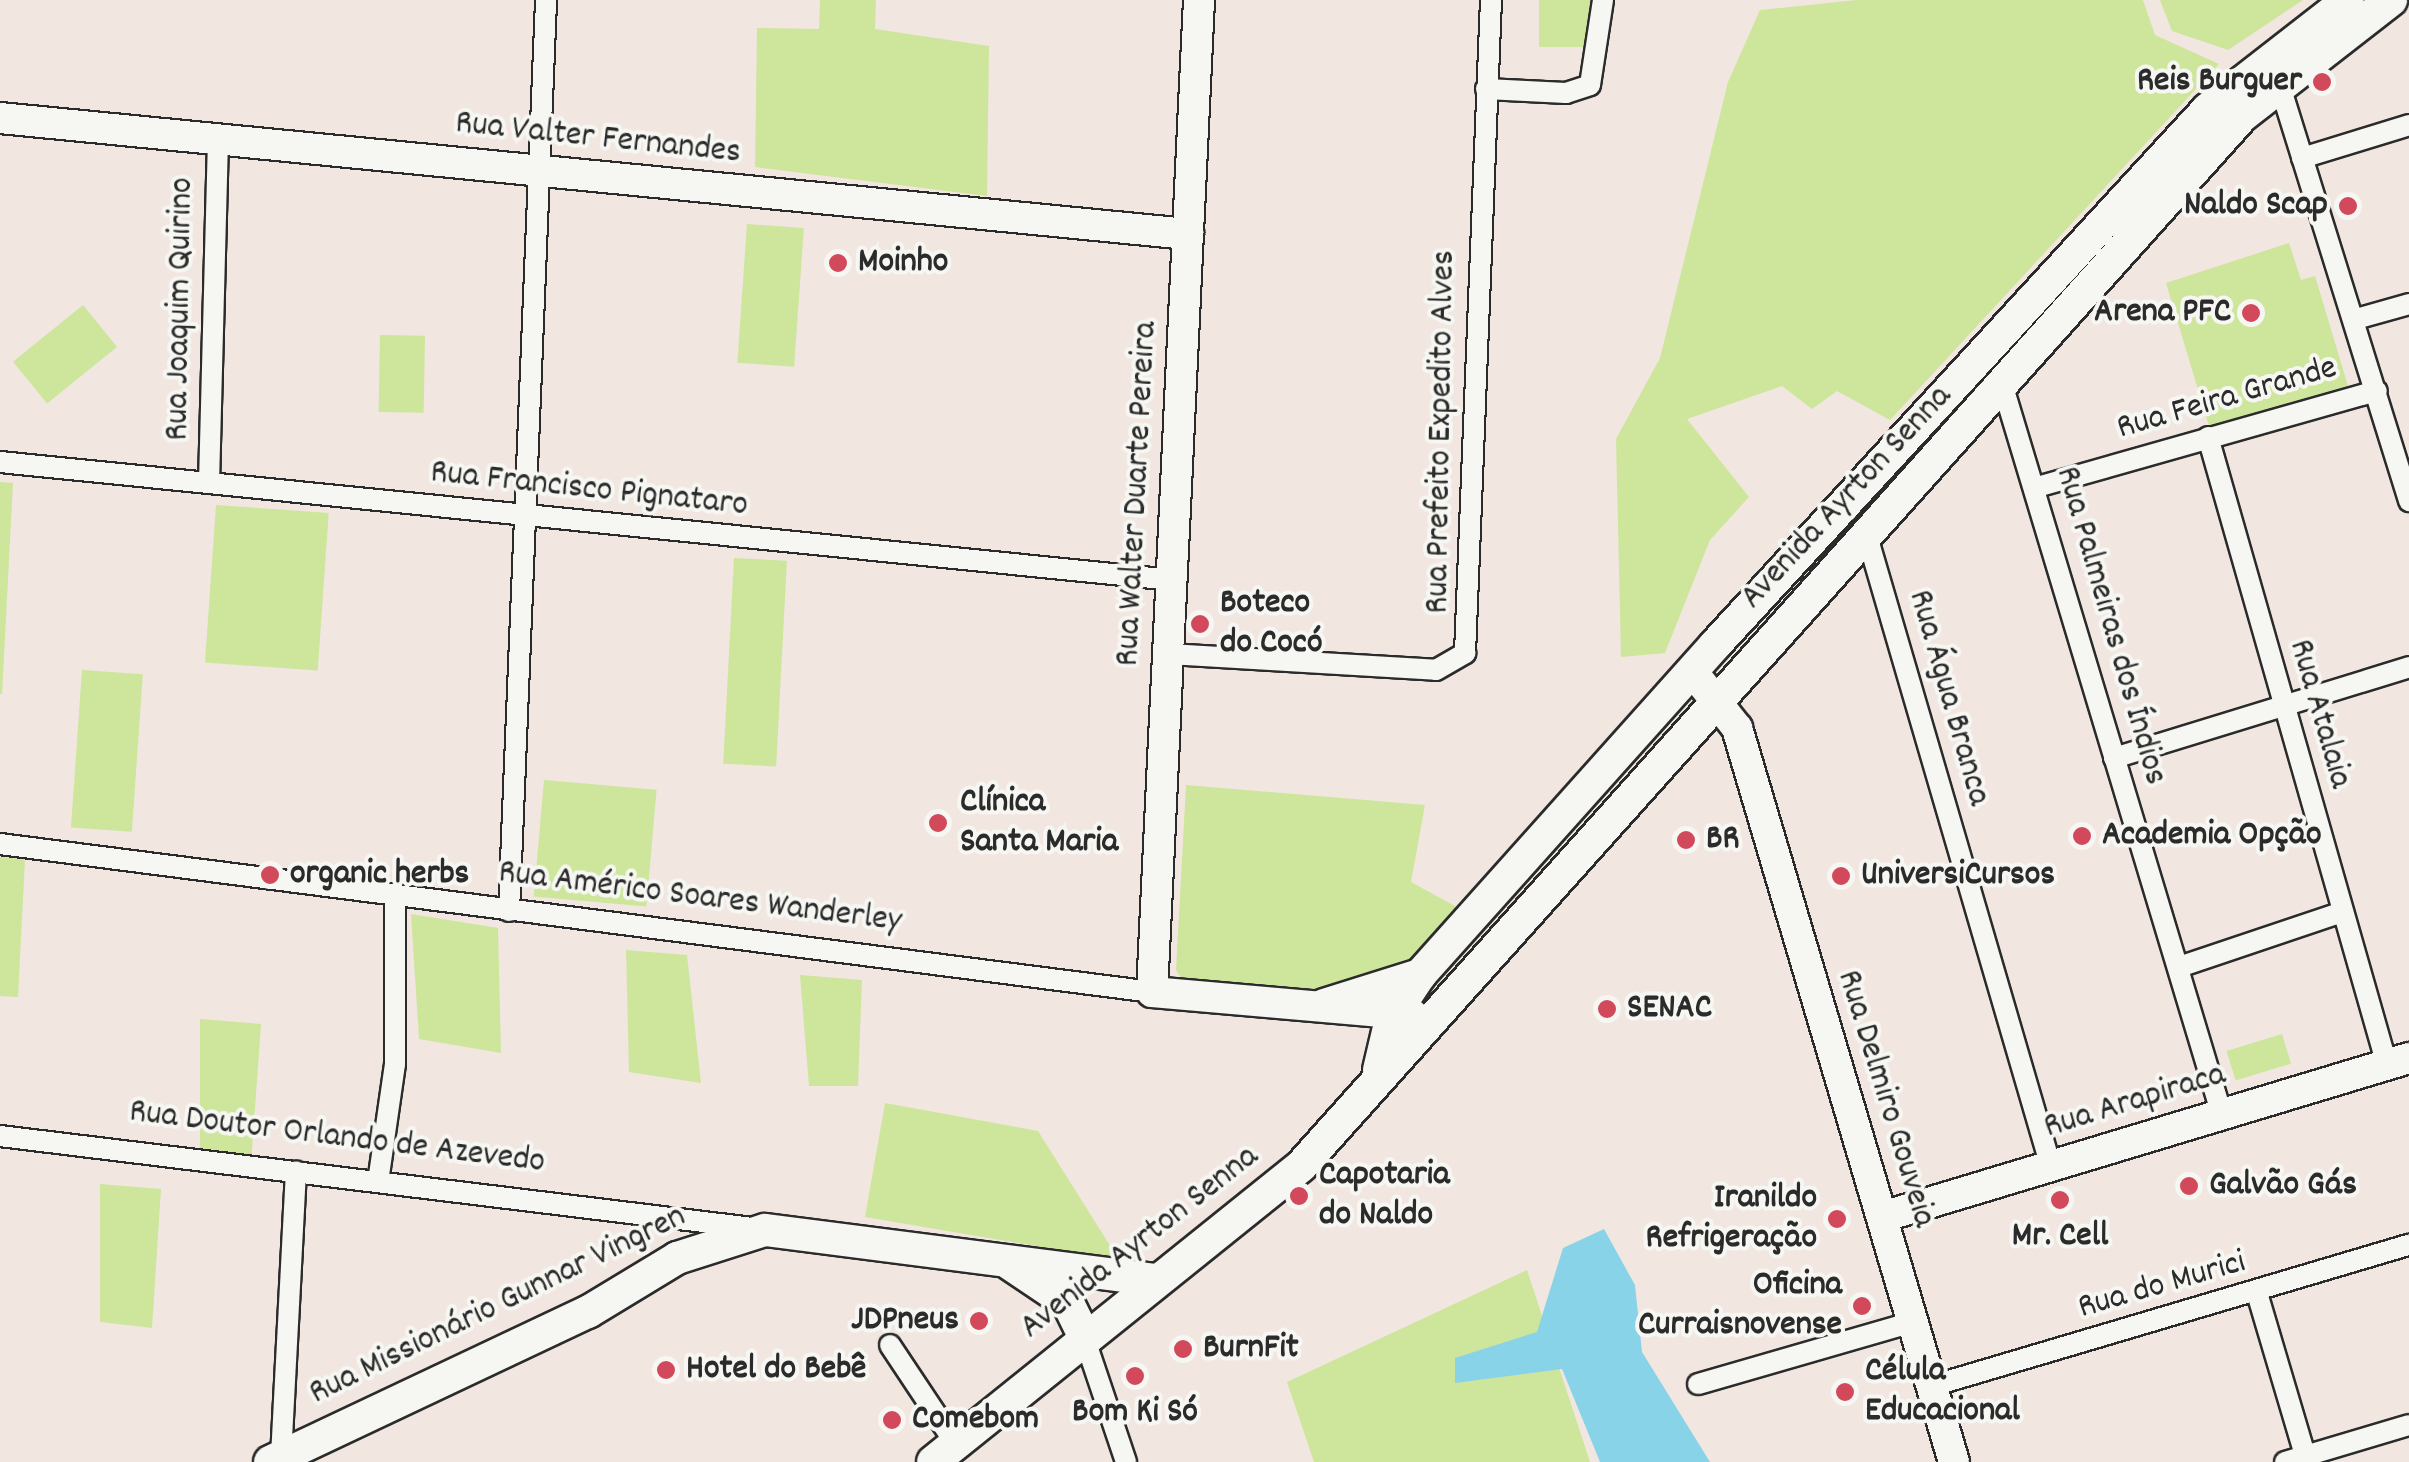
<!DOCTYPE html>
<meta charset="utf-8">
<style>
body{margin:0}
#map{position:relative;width:2409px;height:1462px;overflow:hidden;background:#f1e6e0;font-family:Dekko,sans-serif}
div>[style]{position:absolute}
.green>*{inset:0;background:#cde69c;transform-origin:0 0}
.water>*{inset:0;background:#88d3e8}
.roads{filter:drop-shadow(2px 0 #2b2b2b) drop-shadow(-2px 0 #2b2b2b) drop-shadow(0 2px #2b2b2b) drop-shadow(0 -2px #2b2b2b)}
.street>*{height:20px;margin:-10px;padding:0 10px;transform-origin:10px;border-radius:10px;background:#f6f6f2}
.secondary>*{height:30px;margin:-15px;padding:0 15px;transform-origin:15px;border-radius:15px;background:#f6f6f2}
.primary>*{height:32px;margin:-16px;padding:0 16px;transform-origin:16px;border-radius:16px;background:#f6f6f2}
.dots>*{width:28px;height:28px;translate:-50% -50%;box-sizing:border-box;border:5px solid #f6f6f2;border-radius:50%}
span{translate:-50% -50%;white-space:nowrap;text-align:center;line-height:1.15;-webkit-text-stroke:8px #f6f6f2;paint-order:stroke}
.poi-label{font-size:35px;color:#2b2b2b;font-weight:700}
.right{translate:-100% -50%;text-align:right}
.left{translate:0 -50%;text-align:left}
.street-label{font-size:35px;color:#2b2b2b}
</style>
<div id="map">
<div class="green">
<i style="clip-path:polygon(820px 0,876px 0,875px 29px,989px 46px,987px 196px,755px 167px,757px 28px,819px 29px)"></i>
<i style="left:1539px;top:0;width:57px;height:47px"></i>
<i style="clip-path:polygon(1856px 0,2143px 0,2155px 35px,2219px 64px,1890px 420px,1837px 391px,1812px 409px,1782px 386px,1687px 419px,1749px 497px,1710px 540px,1665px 653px,1621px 657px,1616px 439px,1660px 358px,1728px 82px,1760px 10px)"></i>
<i style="clip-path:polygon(2160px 0,2303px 0,2228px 50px,2172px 31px)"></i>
<i style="left:747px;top:224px;width:57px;height:139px;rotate:4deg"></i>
<i style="clip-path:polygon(2289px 243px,2301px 280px,2315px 276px,2348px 386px,2209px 426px,2166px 283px)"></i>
<i style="left:83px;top:305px;width:54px;height:90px;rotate:51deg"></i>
<i style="left:380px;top:335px;width:45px;height:77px;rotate:1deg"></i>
<i style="clip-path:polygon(0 482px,13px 483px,2px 694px,0 694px)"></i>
<i style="left:216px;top:505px;width:113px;height:158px;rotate:4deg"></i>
<i style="left:734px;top:558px;width:53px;height:206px;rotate:3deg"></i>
<i style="left:82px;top:670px;width:61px;height:158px;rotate:4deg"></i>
<i style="left:544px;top:780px;width:113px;height:117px;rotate:5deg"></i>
<i style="clip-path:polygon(1186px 785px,1425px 805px,1411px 882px,1466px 912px,1413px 969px,1311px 994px,1187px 987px,1176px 970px)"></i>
<i style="clip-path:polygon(0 857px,25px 859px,18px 997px,0 996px)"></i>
<i style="clip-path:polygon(411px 914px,498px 928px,501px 1053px,419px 1039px)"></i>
<i style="clip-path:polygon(626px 950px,687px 955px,701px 1083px,629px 1072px)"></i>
<i style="clip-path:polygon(800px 975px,862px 980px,858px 1086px,809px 1086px)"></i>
<i style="clip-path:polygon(200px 1019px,261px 1024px,251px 1163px,200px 1157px)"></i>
<i style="left:2282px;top:1034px;width:31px;height:58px;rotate:73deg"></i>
<i style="clip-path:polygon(885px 1103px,1038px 1131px,1119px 1260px,865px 1217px)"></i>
<i style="clip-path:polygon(100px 1184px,161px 1189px,152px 1328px,100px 1322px)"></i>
<i style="clip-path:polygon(1527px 1270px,1590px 1462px,1314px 1462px,1287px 1382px)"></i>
</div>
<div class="water">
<i style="clip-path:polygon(1604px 1229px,1635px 1285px,1642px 1352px,1710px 1462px,1600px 1462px,1562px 1369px,1455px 1383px,1455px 1358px,1537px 1332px,1563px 1248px)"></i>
</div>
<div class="roads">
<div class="street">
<i style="left:2279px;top:83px;width:438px;rotate:72.7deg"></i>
<i style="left:1486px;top:89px;width:80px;rotate:2.9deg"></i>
<i style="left:1566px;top:93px;width:25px;rotate:-18deg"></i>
<i style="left:1590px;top:85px;width:86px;rotate:-81.3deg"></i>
<i style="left:2302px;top:158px;width:112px;rotate:-17.1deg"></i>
<i style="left:2356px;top:319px;width:55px;rotate:-15.8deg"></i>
<i style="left:2003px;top:387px;width:760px;rotate:73.26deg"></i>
<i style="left:2208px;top:437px;width:653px;rotate:74.09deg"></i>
<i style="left:0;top:462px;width:1177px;rotate:5.75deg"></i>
<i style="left:209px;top:483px;width:346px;rotate:-88.5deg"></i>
<i style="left:2037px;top:487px;width:353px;rotate:-15.8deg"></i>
<i style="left:1867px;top:536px;width:657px;rotate:73.74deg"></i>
<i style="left:1169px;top:654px;width:267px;rotate:3.4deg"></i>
<i style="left:1436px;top:670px;width:34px;rotate:-30deg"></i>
<i style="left:1465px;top:653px;width:654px;rotate:-87.72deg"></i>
<i style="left:2114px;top:758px;width:309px;rotate:-17.1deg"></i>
<i style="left:0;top:844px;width:1161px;rotate:7.32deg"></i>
<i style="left:509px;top:911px;width:912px;rotate:-87.67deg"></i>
<i style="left:2179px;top:967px;width:172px;rotate:-18.6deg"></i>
<i style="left:0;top:1136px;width:759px;rotate:6.97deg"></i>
<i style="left:378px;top:1182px;width:119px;rotate:-81.8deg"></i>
<i style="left:395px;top:1064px;width:170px;rotate:-90deg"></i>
<i style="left:2257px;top:1293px;width:176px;rotate:73.5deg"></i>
<i style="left:1083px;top:1334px;width:135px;rotate:71.4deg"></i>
<i style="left:890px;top:1345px;width:118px;rotate:56.4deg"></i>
<i style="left:1698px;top:1384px;width:224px;rotate:-16.1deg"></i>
<i style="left:1932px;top:1386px;width:497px;rotate:-16.5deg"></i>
<i style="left:281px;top:1457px;width:286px;rotate:-87deg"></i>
<i style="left:2285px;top:1462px;width:129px;rotate:-16.6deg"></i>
</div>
<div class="secondary">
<i style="left:1199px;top:0;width:993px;rotate:92.71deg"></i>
<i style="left:1152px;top:992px;width:262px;rotate:5deg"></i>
<i style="left:0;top:118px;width:1194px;rotate:5.58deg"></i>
<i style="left:1692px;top:671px;width:73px;rotate:51.7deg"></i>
<i style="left:1737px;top:728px;width:765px;rotate:73.53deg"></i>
<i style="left:1882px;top:1217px;width:550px;rotate:-16.79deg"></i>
</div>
<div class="primary">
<i style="left:1324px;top:1005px;width:101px;rotate:-17.4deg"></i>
<i style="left:1379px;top:1070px;width:52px;rotate:-76.8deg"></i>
<i style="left:1391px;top:1019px;width:53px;rotate:-56.6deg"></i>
<i style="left:1420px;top:975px;width:443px;rotate:-48.2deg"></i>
<i style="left:1715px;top:645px;width:728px;rotate:-47.39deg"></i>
<i style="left:2208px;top:109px;width:177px;rotate:-37.9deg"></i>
<i style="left:1010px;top:1264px;width:70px;rotate:33.9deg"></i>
<i style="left:1068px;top:1303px;width:34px;rotate:64deg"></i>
<i style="left:270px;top:1462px;width:352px;rotate:-25.3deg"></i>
<i style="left:588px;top:1312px;width:104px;rotate:-31.2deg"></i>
<i style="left:677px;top:1258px;width:92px;rotate:-17.7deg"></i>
<i style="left:765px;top:1230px;width:392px;rotate:7.3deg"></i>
<i style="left:933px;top:1462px;width:472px;rotate:-38.8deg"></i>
<i style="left:1301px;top:1166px;width:1410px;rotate:-48.13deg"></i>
<i style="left:2242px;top:116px;width:189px;rotate:-37.9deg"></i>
</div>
</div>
<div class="dots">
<i style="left:2322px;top:82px;background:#d1495b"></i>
<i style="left:2348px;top:206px;background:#d1495b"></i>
<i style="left:838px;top:263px;background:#d1495b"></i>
<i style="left:2251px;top:313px;background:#d1495b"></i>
<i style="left:1200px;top:624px;background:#d1495b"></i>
<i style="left:938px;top:823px;background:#d1495b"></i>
<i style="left:2082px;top:836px;background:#d1495b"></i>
<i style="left:1686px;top:840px;background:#d1495b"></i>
<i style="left:270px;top:875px;background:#d1495b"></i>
<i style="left:1841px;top:876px;background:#d1495b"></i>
<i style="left:1607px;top:1009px;background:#d1495b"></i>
<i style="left:2189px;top:1186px;background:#d1495b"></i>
<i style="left:1299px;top:1196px;background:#d1495b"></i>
<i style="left:2060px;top:1200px;background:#d1495b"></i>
<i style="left:1837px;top:1219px;background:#d1495b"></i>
<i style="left:1862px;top:1306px;background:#d1495b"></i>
<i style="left:979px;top:1321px;background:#d1495b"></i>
<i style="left:1183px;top:1349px;background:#d1495b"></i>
<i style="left:666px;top:1370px;background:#d1495b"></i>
<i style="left:1135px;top:1376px;background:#d1495b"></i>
<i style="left:1845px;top:1392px;background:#d1495b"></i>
<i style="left:892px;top:1420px;background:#d1495b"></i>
</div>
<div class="poi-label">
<span class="right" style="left:2302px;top:82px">Reis Burguer</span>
<span class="right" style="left:2328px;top:206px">Naldo Scap</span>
<span class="left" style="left:858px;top:263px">Moinho</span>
<span class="right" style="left:2231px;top:313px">Arena PFC</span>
<span class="left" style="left:1220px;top:624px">Boteco<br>do Cocó</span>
<span class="left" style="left:960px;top:823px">Clínica<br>Santa Maria</span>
<span class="left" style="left:2102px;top:836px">Academia Opção</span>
<span class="left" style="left:1706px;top:840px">BR</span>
<span class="left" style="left:290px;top:875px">organic herbs</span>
<span class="left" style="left:1861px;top:876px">UniversiCursos</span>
<span class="left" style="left:1627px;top:1009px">SENAC</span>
<span class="left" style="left:1319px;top:1196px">Capotaria<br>do Naldo</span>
<span class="left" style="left:2209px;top:1186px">Galvão Gás</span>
<span class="right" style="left:1817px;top:1219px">Iranildo<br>Refrigeração</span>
<span style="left:2060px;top:1237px">Mr. Cell</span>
<span class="right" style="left:1842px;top:1306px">Oficina<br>Curraisnovense</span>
<span class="right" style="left:959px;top:1321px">JDPneus</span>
<span class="left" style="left:1203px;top:1349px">BurnFit</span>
<span class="left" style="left:686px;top:1370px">Hotel do Bebê</span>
<span class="left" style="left:1865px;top:1392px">Célula<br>Educacional</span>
<span style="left:1135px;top:1413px">Bom Ki Só</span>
<span class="left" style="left:912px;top:1420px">Comebom</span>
</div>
<div class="street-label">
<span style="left:598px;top:139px;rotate:6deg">Rua Valter Fernandes</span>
<span style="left:181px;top:309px;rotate:-89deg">Rua Joaquim Quirino</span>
<span style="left:2227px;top:399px;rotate:-16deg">Rua Feira Grande</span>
<span style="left:1442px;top:432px;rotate:-89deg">Rua Prefeito Expedito Alves</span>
<span style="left:589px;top:490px;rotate:6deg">Rua Francisco Pignataro</span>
<span style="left:1138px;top:494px;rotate:-87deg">Rua Walter Duarte Pereira</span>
<span style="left:1847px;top:498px;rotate:-47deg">Avenida Ayrton Senna</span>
<span style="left:2110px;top:626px;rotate:74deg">Rua Palmeiras dos Índios</span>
<span style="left:1948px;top:698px;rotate:74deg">Rua Água Branca</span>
<span style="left:2319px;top:714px;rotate:74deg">Rua Atalaia</span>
<span style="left:700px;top:898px;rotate:7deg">Rua Américo Soares Wanderley</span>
<span style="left:1885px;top:1099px;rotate:73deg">Rua Delmiro Gouveia</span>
<span style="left:2135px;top:1102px;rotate:-17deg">Rua Arapiraca</span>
<span style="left:337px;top:1138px;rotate:7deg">Rua Doutor Orlando de Azevedo</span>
<span style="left:1140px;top:1243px;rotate:-38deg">Avenida Ayrton Senna</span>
<span style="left:2162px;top:1286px;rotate:-16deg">Rua do Murici</span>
<span style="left:498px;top:1306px;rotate:-26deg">Rua Missionário Gunnar Vingren</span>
</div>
</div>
